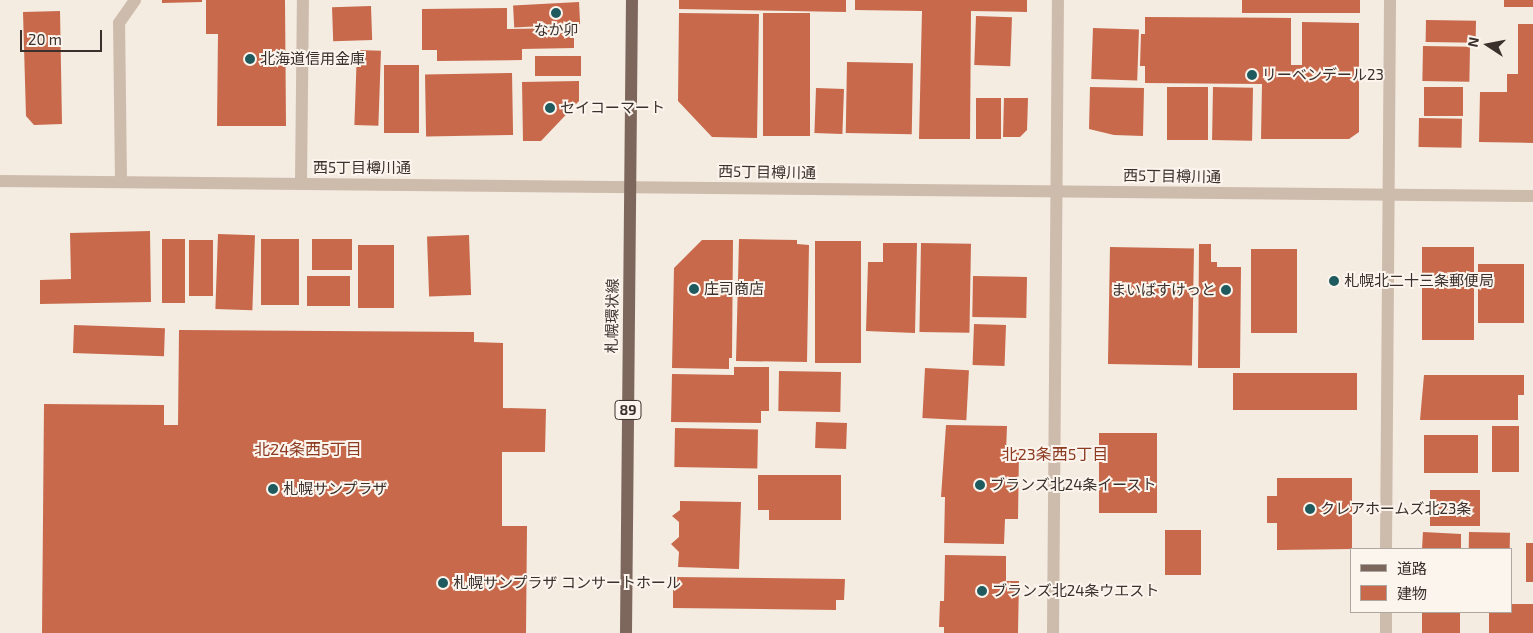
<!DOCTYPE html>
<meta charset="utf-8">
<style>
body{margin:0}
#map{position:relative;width:1533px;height:633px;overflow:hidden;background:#f4ebe1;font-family:"Exo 2","Noto Sans JP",sans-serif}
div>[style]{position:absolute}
.building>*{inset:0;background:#c8694b;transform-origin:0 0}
.minor>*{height:12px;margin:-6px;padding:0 6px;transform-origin:6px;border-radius:6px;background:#cdbbac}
.major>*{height:12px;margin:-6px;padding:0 6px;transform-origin:6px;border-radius:6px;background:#7d675c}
.dots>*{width:14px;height:14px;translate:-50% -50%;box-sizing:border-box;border:2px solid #fbf5ee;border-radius:50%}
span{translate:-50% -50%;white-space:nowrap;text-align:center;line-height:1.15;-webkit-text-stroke:4px #fbf5ee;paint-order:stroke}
.shield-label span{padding:1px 4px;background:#fbf5ee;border:1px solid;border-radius:4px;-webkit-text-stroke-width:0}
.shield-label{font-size:14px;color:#3b302b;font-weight:700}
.poi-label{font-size:15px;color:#3b302b}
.left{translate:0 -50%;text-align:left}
.right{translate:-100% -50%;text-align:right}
.street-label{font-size:15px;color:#3b302b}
.neighbourhood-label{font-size:16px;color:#8c3b22}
.legend{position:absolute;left:1350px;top:548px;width:162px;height:65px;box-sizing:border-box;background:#fbf5ee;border:1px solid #aea6a0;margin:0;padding:6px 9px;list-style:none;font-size:15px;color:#3b302b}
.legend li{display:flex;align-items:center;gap:10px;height:25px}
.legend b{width:25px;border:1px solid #aea6a0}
.north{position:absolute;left:1463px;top:20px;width:50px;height:50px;-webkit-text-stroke:4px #fbf5ee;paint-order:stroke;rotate:281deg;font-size:14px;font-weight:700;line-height:20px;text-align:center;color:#3b302b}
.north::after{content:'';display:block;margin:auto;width:18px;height:22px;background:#3b302b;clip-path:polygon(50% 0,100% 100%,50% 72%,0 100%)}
.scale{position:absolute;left:20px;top:30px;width:82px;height:22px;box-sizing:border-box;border:2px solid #3b302b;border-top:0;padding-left:6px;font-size:15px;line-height:18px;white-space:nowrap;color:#3b302b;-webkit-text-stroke:4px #fbf5ee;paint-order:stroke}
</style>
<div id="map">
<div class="building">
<i style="clip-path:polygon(162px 0,202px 0,202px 2px,162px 3px)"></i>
<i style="clip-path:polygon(206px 0,285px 0,286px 126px,217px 126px,218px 34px,206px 34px)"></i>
<i style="clip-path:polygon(679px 0,846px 0,846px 12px,679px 9px)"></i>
<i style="clip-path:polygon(855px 0,1027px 0,1027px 12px,971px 11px,970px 139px,919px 139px,922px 11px,855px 10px)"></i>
<i style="left:1242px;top:0;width:118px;height:13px"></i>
<i style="left:1504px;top:0;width:29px;height:7px"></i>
<i style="left:579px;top:2px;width:22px;height:66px;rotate:87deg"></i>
<i style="left:371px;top:6px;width:34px;height:39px;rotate:88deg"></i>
<i style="clip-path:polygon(507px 8px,507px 29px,574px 28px,574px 48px,522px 49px,522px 60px,437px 61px,437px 50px,422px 50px,422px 9px)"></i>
<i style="clip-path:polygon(60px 11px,62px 124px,34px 125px,26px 116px,23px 12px)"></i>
<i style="clip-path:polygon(679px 13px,759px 14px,757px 138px,712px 137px,678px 101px)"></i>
<i style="left:763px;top:13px;width:47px;height:123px"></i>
<i style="left:976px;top:16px;width:36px;height:49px;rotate:2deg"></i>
<i style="clip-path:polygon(1145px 17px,1291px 18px,1291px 65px,1302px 65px,1302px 22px,1359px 23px,1359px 132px,1349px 139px,1261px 139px,1262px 84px,1145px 83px,1145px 66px,1140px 66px,1141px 34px,1145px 34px)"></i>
<i style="left:1426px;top:20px;width:50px;height:22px;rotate:1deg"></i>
<i style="clip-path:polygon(1518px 24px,1533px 24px,1533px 143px,1479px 142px,1480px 92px,1507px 92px,1507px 74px,1518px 74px)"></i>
<i style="left:1093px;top:28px;width:46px;height:51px;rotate:2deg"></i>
<i style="left:1423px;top:46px;width:47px;height:35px;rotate:1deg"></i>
<i style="left:357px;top:50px;width:24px;height:75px;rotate:2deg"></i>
<i style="left:581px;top:56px;width:20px;height:46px;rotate:90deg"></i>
<i style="left:847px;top:62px;width:66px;height:71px;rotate:1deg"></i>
<i style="left:384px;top:65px;width:35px;height:68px"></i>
<i style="left:512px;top:73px;width:62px;height:87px;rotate:89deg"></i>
<i style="clip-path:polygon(579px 81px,579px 101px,541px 141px,523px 141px,522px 82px)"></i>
<i style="clip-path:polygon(1090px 87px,1144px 88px,1143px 136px,1114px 135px,1089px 129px)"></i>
<i style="left:1167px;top:87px;width:41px;height:53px"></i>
<i style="left:1213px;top:87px;width:40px;height:53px;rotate:1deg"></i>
<i style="left:1424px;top:87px;width:39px;height:29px"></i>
<i style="left:816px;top:88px;width:28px;height:45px;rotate:2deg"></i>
<i style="left:976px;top:98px;width:25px;height:41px"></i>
<i style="clip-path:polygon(1004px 98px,1028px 98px,1027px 130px,1020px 137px,1003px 137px)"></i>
<i style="left:1419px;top:118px;width:43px;height:29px;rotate:1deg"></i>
<i style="clip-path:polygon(150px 231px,151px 302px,40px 304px,40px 280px,71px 279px,70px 233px)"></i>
<i style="left:218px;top:234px;width:37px;height:75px;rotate:2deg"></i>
<i style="left:469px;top:235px;width:60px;height:42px;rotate:88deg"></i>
<i style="left:162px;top:239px;width:23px;height:64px"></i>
<i style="left:261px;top:239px;width:38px;height:66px"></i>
<i style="left:312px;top:239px;width:40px;height:31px"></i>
<i style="clip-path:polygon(739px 239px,797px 240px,797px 244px,809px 245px,807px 362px,736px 361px)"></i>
<i style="left:189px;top:240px;width:24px;height:56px"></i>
<i style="clip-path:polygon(702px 240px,733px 240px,732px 358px,729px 358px,729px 369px,672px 368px,674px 268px)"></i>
<i style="left:815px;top:241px;width:46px;height:122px"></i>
<i style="clip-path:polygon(883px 243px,917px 243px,915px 333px,866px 331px,868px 262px,883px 262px)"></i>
<i style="left:921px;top:243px;width:50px;height:89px;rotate:1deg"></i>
<i style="clip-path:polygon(1199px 244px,1211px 244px,1211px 262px,1217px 262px,1217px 267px,1241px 267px,1240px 368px,1198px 368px)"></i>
<i style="left:358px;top:245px;width:36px;height:63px"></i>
<i style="left:1110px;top:247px;width:84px;height:117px;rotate:1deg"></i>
<i style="left:1422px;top:247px;width:52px;height:93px"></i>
<i style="left:1251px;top:249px;width:46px;height:84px"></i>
<i style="left:1478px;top:264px;width:46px;height:59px"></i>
<i style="left:307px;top:276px;width:43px;height:30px"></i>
<i style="left:973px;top:276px;width:54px;height:41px;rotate:1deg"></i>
<i style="left:974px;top:324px;width:32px;height:41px;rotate:2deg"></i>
<i style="left:74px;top:325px;width:91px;height:28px;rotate:2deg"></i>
<i style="clip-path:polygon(179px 330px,474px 332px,474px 342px,503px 343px,503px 408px,546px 409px,545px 452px,502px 452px,502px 526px,527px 526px,526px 633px,42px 633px,44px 404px,164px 405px,164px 425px,178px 425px)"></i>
<i style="clip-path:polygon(734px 367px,769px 367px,769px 411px,761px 411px,761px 423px,671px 422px,672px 374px,734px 375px)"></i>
<i style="left:925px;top:368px;width:44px;height:50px;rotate:3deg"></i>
<i style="left:779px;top:371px;width:62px;height:40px;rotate:1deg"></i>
<i style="left:1233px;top:373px;width:124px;height:37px"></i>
<i style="clip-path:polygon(1424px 375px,1524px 375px,1524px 395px,1518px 395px,1518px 420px,1420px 420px)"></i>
<i style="left:816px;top:422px;width:31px;height:26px;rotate:2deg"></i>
<i style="clip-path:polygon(946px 425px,1007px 426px,1006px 452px,1019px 452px,1018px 519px,1005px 519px,1004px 544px,944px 543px,945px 497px,941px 497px)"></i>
<i style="left:1492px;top:426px;width:27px;height:46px"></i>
<i style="left:675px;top:428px;width:83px;height:39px;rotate:1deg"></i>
<i style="left:1099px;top:433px;width:58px;height:80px"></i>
<i style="left:1424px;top:435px;width:54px;height:38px"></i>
<i style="clip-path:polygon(758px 475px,841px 475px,841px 520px,769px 520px,769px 510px,758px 510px)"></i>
<i style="clip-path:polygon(1277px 478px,1352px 478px,1352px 549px,1277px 550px,1277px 523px,1267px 523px,1267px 496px,1277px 496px)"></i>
<i style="left:1480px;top:490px;width:36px;height:50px;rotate:90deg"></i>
<i style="clip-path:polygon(680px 501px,741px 502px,739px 569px,678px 567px,679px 552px,671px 544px,679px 537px,679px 522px,672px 516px,680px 510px)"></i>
<i style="left:1165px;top:530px;width:36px;height:45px"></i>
<i style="clip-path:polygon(1423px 532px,1461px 534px,1461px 549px,1422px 549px)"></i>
<i style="left:1469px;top:532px;width:41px;height:17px;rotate:1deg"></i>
<i style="left:1526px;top:543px;width:7px;height:39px"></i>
<i style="clip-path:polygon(945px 555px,1006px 556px,1006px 581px,1019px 581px,1018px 633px,944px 633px,944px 627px,939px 627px,940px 601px,944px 601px)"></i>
<i style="clip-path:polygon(673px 577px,845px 579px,844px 600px,836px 600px,836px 610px,673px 608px)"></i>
<i style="clip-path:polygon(1512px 604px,1533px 604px,1533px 633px,1489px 633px,1489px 612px,1512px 612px)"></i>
<i style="left:1422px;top:612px;width:38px;height:21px"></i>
</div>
<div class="minor">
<i style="left:0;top:181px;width:1533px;rotate:0.56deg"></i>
<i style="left:121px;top:182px;width:159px;rotate:-90.7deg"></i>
<i style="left:119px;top:23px;width:28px;rotate:-55deg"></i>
<i style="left:301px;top:183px;width:183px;rotate:-89.4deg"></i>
<i style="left:1386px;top:549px;width:549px;rotate:-89.58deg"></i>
<i style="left:1053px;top:633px;width:633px;rotate:-89.55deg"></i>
<i style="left:1386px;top:633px;width:21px;rotate:-90deg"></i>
</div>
<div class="major">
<i style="left:626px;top:633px;width:633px;rotate:-89.46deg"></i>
</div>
<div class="dots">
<i style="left:556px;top:13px;background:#1f5a5e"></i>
<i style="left:250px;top:59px;background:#1f5a5e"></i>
<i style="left:1252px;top:75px;background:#1f5a5e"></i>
<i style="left:550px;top:108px;background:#1f5a5e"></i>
<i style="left:1334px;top:281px;background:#1f5a5e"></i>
<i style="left:694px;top:289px;background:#1f5a5e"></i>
<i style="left:1226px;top:290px;background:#1f5a5e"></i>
<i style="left:980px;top:485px;background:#1f5a5e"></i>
<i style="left:273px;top:489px;background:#1f5a5e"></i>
<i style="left:1310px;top:509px;background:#1f5a5e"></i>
<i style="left:443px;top:583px;background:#1f5a5e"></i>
<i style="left:982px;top:591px;background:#1f5a5e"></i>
</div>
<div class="shield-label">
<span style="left:628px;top:410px">89</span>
</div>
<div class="poi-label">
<span style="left:556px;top:30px">なか卯</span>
<span class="left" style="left:260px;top:59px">北海道信用金庫</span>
<span class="left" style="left:1262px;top:75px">リーベンデール23</span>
<span class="left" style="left:560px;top:108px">セイコーマート</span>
<span class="left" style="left:1344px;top:281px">札幌北二十三条郵便局</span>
<span class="left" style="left:704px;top:289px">庄司商店</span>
<span class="right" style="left:1216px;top:290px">まいばすけっと</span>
<span class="left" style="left:990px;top:485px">ブランズ北24条イースト</span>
<span class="left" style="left:283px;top:489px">札幌サンプラザ</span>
<span class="left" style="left:1320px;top:509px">クレアホームズ北23条</span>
<span class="left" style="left:453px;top:583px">札幌サンプラザ コンサートホール</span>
<span class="left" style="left:992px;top:591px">ブランズ北24条ウエスト</span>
</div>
<div class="street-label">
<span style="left:362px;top:168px">西5丁目樽川通</span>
<span style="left:767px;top:172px;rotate:1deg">西5丁目樽川通</span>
<span style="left:1172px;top:176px;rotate:1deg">西5丁目樽川通</span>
<span style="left:612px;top:316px;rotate:-89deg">札幌環状線</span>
</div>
<div class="neighbourhood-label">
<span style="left:308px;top:449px">北24条西5丁目</span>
<span style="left:1055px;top:454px">北23条西5丁目</span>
</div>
<ul class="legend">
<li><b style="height:6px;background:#7d675c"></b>道路</li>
<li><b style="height:14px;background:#c8694b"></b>建物</li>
</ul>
<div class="north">N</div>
<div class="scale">20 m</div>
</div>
